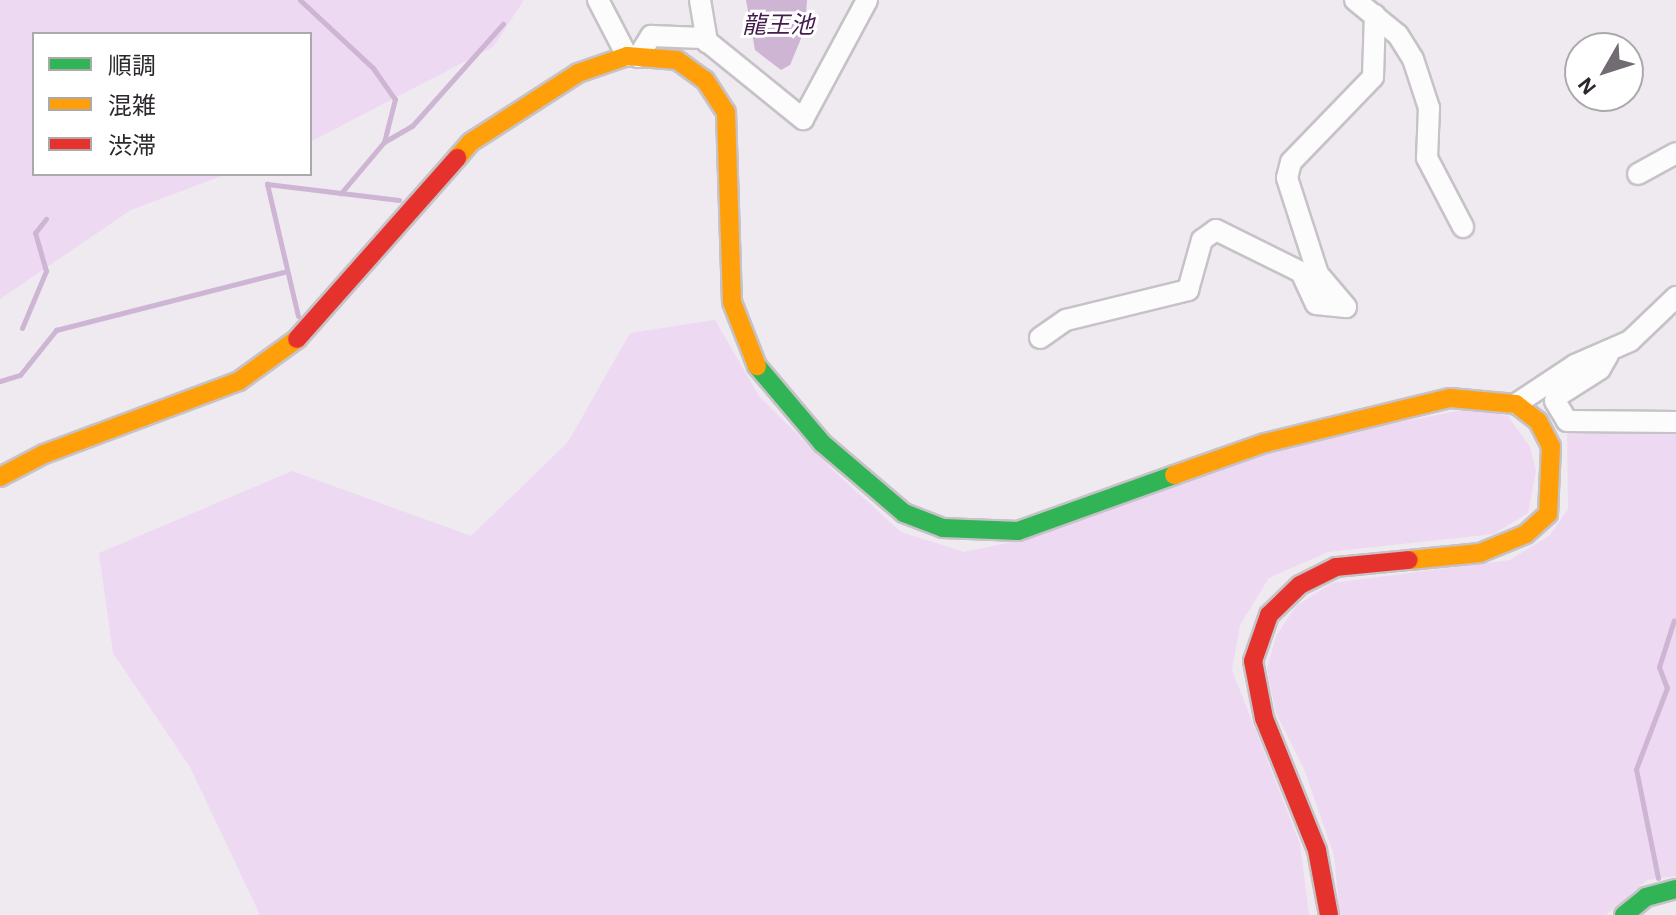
<!DOCTYPE html>
<meta charset="utf-8">
<style>
body{margin:0}
#map{position:relative;width:1676px;height:915px;overflow:hidden;background:#efeaf0;font-family:"Alegreya Sans","Noto Sans JP",sans-serif}
div>[style]{position:absolute}
.green>*{inset:0;background:#eed9f3}
.water>*{inset:0;background:#cdb5d3}
.stream>*{height:5px;margin:-2.5px;padding:0 2.5px;transform-origin:2.5px;border-radius:2.5px;background:#cdb5d3}
.roads{filter:drop-shadow(2px 0 #c6c2c7) drop-shadow(-2px 0 #c6c2c7) drop-shadow(0 2px #c6c2c7) drop-shadow(0 -2px #c6c2c7)}
.street>*{height:20px;margin:-10px;padding:0 10px;transform-origin:10px;border-radius:10px;background:#fdfcfd}
.fast>*{height:18px;margin:-9px;padding:0 9px;transform-origin:9px;border-radius:9px;background:#30b455}
.slow>*{height:18px;margin:-9px;padding:0 9px;transform-origin:9px;border-radius:9px;background:#ff9f0a}
.jam>*{height:18px;margin:-9px;padding:0 9px;transform-origin:9px;border-radius:9px;background:#e5322d}
span{translate:-50% -50%;white-space:nowrap;text-align:center;line-height:1.15;-webkit-text-stroke:6px #fff;paint-order:stroke}
.water-label{font-size:24px;color:#431a4d;font-style:italic}
.legend{position:absolute;left:32px;top:32px;width:280px;height:144px;box-sizing:border-box;background:#fff;border:2px solid #aba9ab;margin:0;padding:10px 14px;list-style:none;font-size:24px;color:#2c282d}
.legend li{display:flex;align-items:center;gap:16px;height:40px}
.legend b{width:40px;border:2px solid #aba9ab}
.north{position:absolute;left:1564px;top:32px;width:80px;height:80px;box-sizing:border-box;background:#fff;border:2px solid #aba9ab;border-radius:50%;rotate:231deg;font-size:22px;font-weight:700;line-height:32px;text-align:center;color:#2c282d}
.north::after{content:'';display:block;margin:auto;width:28px;height:36px;background:#706c71;clip-path:polygon(50% 0,100% 100%,50% 72%,0 100%)}
</style>
<div id="map">
<div class="green">
<i style="clip-path:polygon(0 0,524px 0,493px 47px,310px 142px,310px 34px,34px 34px,34px 174px,227px 174px,131px 210px,0 299px)"></i>
<i style="clip-path:polygon(715px 320px,759px 396px,834px 471px,901px 532px,964px 552px,1027px 539px,1272px 448px,1472px 408px,1508px 416px,1530px 447px,1536px 471px,1528px 513px,1494px 534px,1328px 552px,1269px 578px,1240px 625px,1232px 670px,1300px 844px,1309px 915px,260px 915px,190px 767px,113px 653px,99px 553px,292px 471px,471px 536px,568px 442px,630px 333px)"></i>
<i style="clip-path:polygon(1605px 427px,1676px 429px,1676px 876px,1647px 880px,1606px 915px,1340px 915px,1334px 855px,1304px 769px,1276px 713px,1267px 669px,1276px 636px,1296px 606px,1332px 583px,1510px 560px,1550px 535px,1568px 509px,1567px 429px)"></i>
</div>
<div class="water">
<i style="clip-path:polygon(746px 0,807px 0,805px 29px,790px 65px,781px 70px,755px 50px)"></i>
</div>
<div class="stream">
<i style="left:300px;top:0;width:100px;rotate:43deg"></i>
<i style="left:373px;top:68px;width:38px;rotate:55deg"></i>
<i style="left:395px;top:99px;width:44px;rotate:104.3deg"></i>
<i style="left:384px;top:142px;width:67px;rotate:130.1deg"></i>
<i style="left:384px;top:142px;width:32px;rotate:-30deg"></i>
<i style="left:412px;top:126px;width:137px;rotate:-48.3deg"></i>
<i style="left:298px;top:316px;width:136px;rotate:-103.2deg"></i>
<i style="left:267px;top:184px;width:133px;rotate:6.9deg"></i>
<i style="left:22px;top:328px;width:62px;rotate:-67.2deg"></i>
<i style="left:46px;top:271px;width:40px;rotate:-106deg"></i>
<i style="left:35px;top:233px;width:18px;rotate:-52deg"></i>
<i style="left:0;top:381px;width:21px;rotate:-17deg"></i>
<i style="left:20px;top:375px;width:58px;rotate:-51.3deg"></i>
<i style="left:56px;top:330px;width:235px;rotate:-14.3deg"></i>
<i style="left:1658px;top:878px;width:111px;rotate:-101.4deg"></i>
<i style="left:1636px;top:769px;width:87px;rotate:-69.1deg"></i>
<i style="left:1667px;top:688px;width:22px;rotate:-111deg"></i>
<i style="left:1659px;top:667px;width:49px;rotate:-72.3deg"></i>
</div>
<div class="roads">
<div class="street">
<i style="left:598px;top:0;width:63px;rotate:62.6deg"></i>
<i style="left:700px;top:0;width:43px;rotate:80.5deg"></i>
<i style="left:1355px;top:0;width:55px;rotate:39.1deg"></i>
<i style="left:1398px;top:35px;width:28px;rotate:58deg"></i>
<i style="left:1413px;top:59px;width:52px;rotate:71.9deg"></i>
<i style="left:1429px;top:108px;width:50px;rotate:92.3deg"></i>
<i style="left:1427px;top:158px;width:78px;rotate:62.4deg"></i>
<i style="left:638px;top:57px;width:25px;rotate:-58deg"></i>
<i style="left:651px;top:36px;width:52px;rotate:2.2deg"></i>
<i style="left:703px;top:38px;width:129px;rotate:39deg"></i>
<i style="left:803px;top:119px;width:135px;rotate:-61.7deg"></i>
<i style="left:1638px;top:174px;width:43px;rotate:-28.9deg"></i>
<i style="left:1040px;top:338px;width:32px;rotate:-35deg"></i>
<i style="left:1066px;top:320px;width:126px;rotate:-13.8deg"></i>
<i style="left:1188px;top:290px;width:52px;rotate:-74.4deg"></i>
<i style="left:1202px;top:240px;width:17px;rotate:-36deg"></i>
<i style="left:1216px;top:230px;width:95px;rotate:26.3deg"></i>
<i style="left:1301px;top:272px;width:35px;rotate:65deg"></i>
<i style="left:1316px;top:304px;width:30px;rotate:6deg"></i>
<i style="left:1346px;top:307px;width:43px;rotate:-130.3deg"></i>
<i style="left:1318px;top:274px;width:101px;rotate:-107.9deg"></i>
<i style="left:1287px;top:178px;width:16px;rotate:-76deg"></i>
<i style="left:1291px;top:162px;width:118px;rotate:-46deg"></i>
<i style="left:1373px;top:77px;width:62px;rotate:-88.2deg"></i>
<i style="left:1608px;top:355px;width:16px;rotate:120deg"></i>
<i style="left:1600px;top:369px;width:49px;rotate:147.6deg"></i>
<i style="left:1559px;top:395px;width:7px;rotate:124deg"></i>
<i style="left:1555px;top:401px;width:23px;rotate:59deg"></i>
<i style="left:1567px;top:421px;width:109px;rotate:0.5deg"></i>
<i style="left:1516px;top:404px;width:71px;rotate:-33.5deg"></i>
<i style="left:1575px;top:365px;width:60px;rotate:-23.6deg"></i>
<i style="left:1630px;top:341px;width:64px;rotate:-43.7deg"></i>
</div>
<div class="fast">
<i style="left:757px;top:366px;width:101px;rotate:49.8deg"></i>
<i style="left:822px;top:443px;width:108px;rotate:40.5deg"></i>
<i style="left:904px;top:513px;width:42px;rotate:21deg"></i>
<i style="left:943px;top:528px;width:75px;rotate:2.3deg"></i>
<i style="left:1018px;top:531px;width:166px;rotate:-19.7deg"></i>
<i style="left:1624px;top:915px;width:28px;rotate:-39deg"></i>
<i style="left:1646px;top:897px;width:31px;rotate:-15deg"></i>
</div>
<div class="slow">
<i style="left:457px;top:158px;width:21px;rotate:-49deg"></i>
<i style="left:471px;top:142px;width:127px;rotate:-32.8deg"></i>
<i style="left:578px;top:73px;width:52px;rotate:-19.1deg"></i>
<i style="left:627px;top:56px;width:50px;rotate:4.6deg"></i>
<i style="left:677px;top:60px;width:34px;rotate:36deg"></i>
<i style="left:705px;top:80px;width:38px;rotate:57deg"></i>
<i style="left:726px;top:112px;width:190px;rotate:88.2deg"></i>
<i style="left:732px;top:302px;width:69px;rotate:68.7deg"></i>
<i style="left:1174px;top:475px;width:96px;rotate:-19.4deg"></i>
<i style="left:1265px;top:443px;width:190px;rotate:-13.7deg"></i>
<i style="left:1450px;top:398px;width:66px;rotate:5.2deg"></i>
<i style="left:1516px;top:404px;width:28px;rotate:38deg"></i>
<i style="left:1538px;top:421px;width:28px;rotate:63deg"></i>
<i style="left:1551px;top:446px;width:68px;rotate:92.5deg"></i>
<i style="left:1548px;top:514px;width:30px;rotate:138deg"></i>
<i style="left:1526px;top:534px;width:50px;rotate:157.6deg"></i>
<i style="left:1480px;top:553px;width:71px;rotate:174.4deg"></i>
<i style="left:0;top:477px;width:50px;rotate:-27.6deg"></i>
<i style="left:44px;top:454px;width:208px;rotate:-20.5deg"></i>
<i style="left:239px;top:381px;width:72px;rotate:-35.9deg"></i>
</div>
<div class="jam">
<i style="left:297px;top:339px;width:242px;rotate:-48.5deg"></i>
<i style="left:1329px;top:915px;width:66px;rotate:-100.5deg"></i>
<i style="left:1317px;top:850px;width:142px;rotate:-111.9deg"></i>
<i style="left:1264px;top:718px;width:58px;rotate:-100.9deg"></i>
<i style="left:1253px;top:661px;width:49px;rotate:-70.8deg"></i>
<i style="left:1269px;top:615px;width:43px;rotate:-44.1deg"></i>
<i style="left:1300px;top:585px;width:40px;rotate:-26.6deg"></i>
<i style="left:1336px;top:567px;width:73px;rotate:-5.5deg"></i>
</div>
</div>
<div class="water-label">
<span style="left:778px;top:27px">龍王池</span>
</div>
<ul class="legend">
<li><b style="height:10px;background:#30b455"></b>順調</li>
<li><b style="height:10px;background:#ff9f0a"></b>混雑</li>
<li><b style="height:10px;background:#e5322d"></b>渋滞</li>
</ul>
<div class="north">N</div>
</div>
